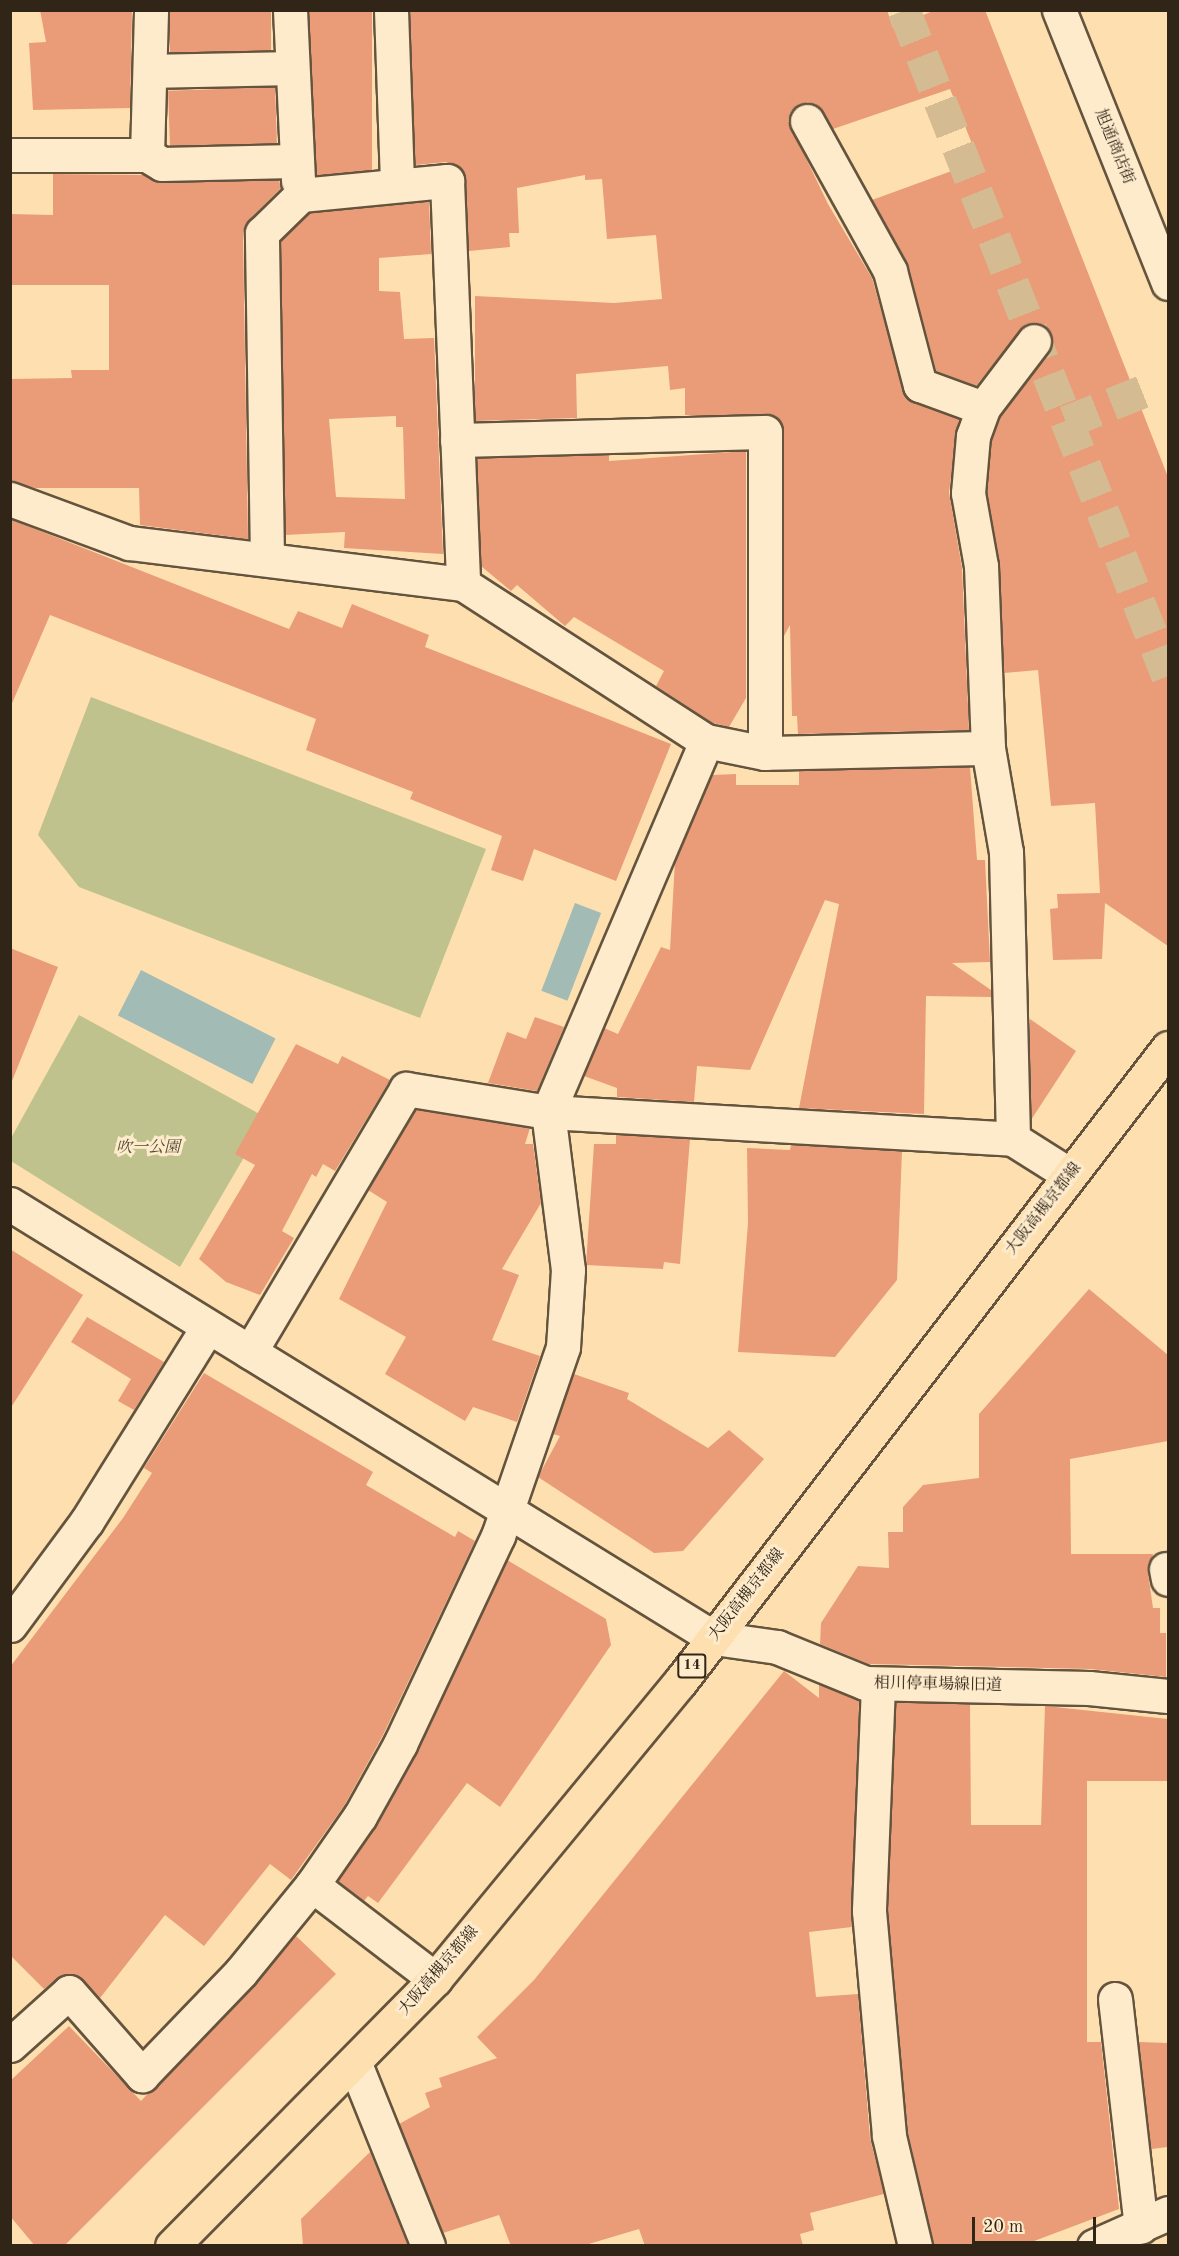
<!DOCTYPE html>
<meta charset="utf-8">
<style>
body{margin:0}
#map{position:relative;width:1179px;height:2256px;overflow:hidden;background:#fee0b0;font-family:"Old Standard TT","Noto Serif JP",serif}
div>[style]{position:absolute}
.green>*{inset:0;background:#bfc28c}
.water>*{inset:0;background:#a2bbb4;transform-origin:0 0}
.building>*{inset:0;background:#e99c77;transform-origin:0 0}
.minor-tunnel>*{height:33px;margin-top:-16.5px;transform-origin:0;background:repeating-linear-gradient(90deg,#d5bb92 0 33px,transparent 0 49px)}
.roads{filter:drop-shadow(2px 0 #64543e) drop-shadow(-2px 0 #64543e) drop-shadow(0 2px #64543e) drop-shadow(0 -2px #64543e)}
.minor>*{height:33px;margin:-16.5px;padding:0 16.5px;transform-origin:16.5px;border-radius:16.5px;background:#feebcc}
.major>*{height:33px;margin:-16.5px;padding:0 16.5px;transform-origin:16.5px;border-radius:16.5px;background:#fee0b0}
span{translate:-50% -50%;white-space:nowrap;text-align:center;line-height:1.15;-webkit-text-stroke:6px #feebcc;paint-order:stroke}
.shield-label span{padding:2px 4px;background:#feebcc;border:2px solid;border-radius:4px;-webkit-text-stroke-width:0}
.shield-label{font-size:15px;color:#312518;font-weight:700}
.street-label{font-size:16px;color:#312518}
.park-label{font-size:16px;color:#544c35;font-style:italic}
.frame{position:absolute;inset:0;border:12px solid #312518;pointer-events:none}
.scale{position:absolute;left:972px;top:2217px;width:124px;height:27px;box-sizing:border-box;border:3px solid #312518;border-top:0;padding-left:8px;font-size:18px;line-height:21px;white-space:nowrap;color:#312518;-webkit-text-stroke:4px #feebcc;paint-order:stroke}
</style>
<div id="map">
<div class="green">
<i style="clip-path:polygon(91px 697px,486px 849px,420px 1018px,79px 887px,38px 835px)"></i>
<i style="clip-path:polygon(79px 1015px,267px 1118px,180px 1267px,11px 1161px,10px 1140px)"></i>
</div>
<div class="water">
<i style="left:575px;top:903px;width:28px;height:94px;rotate:21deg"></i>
<i style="left:141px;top:970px;width:151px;height:51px;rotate:27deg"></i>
</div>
<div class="building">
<i style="clip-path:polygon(40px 10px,132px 10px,130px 108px,33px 110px,29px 43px,46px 42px)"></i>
<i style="left:170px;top:10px;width:101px;height:42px"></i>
<i style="left:309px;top:10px;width:63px;height:165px"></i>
<i style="clip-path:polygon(410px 10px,887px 10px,893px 28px,935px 10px,985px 10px,1168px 477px,1168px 946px,1105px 903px,1102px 959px,1053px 960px,1050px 909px,1058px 908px,1057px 894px,1100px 893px,1095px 803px,1051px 806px,1038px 670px,1004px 673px,1000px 565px,987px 492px,991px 440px,1000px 417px,1049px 352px,1051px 334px,1037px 323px,1026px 324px,976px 386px,936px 371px,908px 266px,872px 200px,979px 161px,950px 89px,833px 129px,823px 111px,808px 102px,791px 111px,788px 121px,828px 204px,872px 278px,906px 397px,959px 419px,949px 492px,962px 568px,969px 730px,798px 734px,797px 716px,792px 716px,790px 625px,784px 636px,784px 432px,775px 416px,685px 415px,685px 388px,670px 390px,668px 366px,576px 374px,577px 418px,475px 421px,475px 296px,614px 303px,662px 299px,656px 235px,607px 239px,602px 179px,585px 180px,585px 175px,517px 188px,519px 233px,509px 233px,510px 247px,469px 251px,463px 171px,446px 162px,415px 165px)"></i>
<i style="left:275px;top:87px;width:56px;height:107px;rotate:88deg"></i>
<i style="clip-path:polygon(53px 174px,144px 175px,162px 183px,279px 180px,281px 188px,249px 220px,243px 233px,248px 539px,140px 525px,139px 488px,35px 488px,10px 481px,10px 379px,72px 378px,71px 370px,109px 370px,109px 285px,10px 285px,10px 214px,53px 215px)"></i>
<i style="clip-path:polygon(evenodd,429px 202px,431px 254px,379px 258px,379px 291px,400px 292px,404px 339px,434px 338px,443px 554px,344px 548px,345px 532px,285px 535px,281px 241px,309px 213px,429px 202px,396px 416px,396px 427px,403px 427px,405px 499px,336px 497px,329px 419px,396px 416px)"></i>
<i style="clip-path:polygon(746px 451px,746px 698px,729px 727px,713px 723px,656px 686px,664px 671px,574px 617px,565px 626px,517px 585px,511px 591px,481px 566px,477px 458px,609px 455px,609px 461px)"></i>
<i style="clip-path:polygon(10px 519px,289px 629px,298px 611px,342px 628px,352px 604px,429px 635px,425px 647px,671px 744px,616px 881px,534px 849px,523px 881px,491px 870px,502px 836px,410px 799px,413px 792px,306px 750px,316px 719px,50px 615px,10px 708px)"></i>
<i style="clip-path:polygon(970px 767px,977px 860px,985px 860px,990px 962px,952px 963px,991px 990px,991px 997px,926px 996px,924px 1114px,799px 1108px,839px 904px,825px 900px,750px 1070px,697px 1066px,694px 1102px,617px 1097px,617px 1088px,584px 1076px,604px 1028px,618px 1034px,661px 947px,670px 950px,675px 861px,712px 775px,736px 774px,736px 785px,799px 785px,799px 771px)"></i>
<i style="clip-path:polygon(10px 948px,58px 967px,12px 1081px,10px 1081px)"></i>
<i style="clip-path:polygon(535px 1017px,564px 1027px,537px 1091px,488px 1083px,507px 1032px,526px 1039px)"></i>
<i style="clip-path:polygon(1030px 1019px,1076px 1051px,1031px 1120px,1030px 1053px)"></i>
<i style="clip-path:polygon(296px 1044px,338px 1064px,342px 1056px,390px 1080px,335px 1171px,323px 1164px,316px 1177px,312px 1174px,282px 1231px,294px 1238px,260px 1295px,226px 1282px,199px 1259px,255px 1165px,235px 1154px)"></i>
<i style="clip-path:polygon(416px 1110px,530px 1128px,525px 1144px,533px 1144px,541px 1203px,502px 1269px,519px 1275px,492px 1340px,540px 1356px,517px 1422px,473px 1407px,465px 1421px,385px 1374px,406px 1337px,339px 1299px,387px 1202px,368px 1190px)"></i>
<i style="clip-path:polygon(616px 1135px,690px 1139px,680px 1264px,664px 1262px,663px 1269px,586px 1265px,594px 1144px,616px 1144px)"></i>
<i style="clip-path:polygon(791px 1145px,902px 1151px,897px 1280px,835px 1357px,738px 1352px,748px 1223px,747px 1148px,790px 1150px)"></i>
<i style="clip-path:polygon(10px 1249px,83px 1295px,10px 1409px)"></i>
<i style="clip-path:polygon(1089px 1289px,1168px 1355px,1168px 1441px,1070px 1459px,1071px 1554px,1153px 1554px,1148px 1573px,1153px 1608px,1160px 1608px,1160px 1633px,1166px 1633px,1166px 1677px,1090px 1669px,869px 1664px,820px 1644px,821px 1623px,858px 1566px,889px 1568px,888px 1532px,903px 1532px,903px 1507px,923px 1485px,979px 1478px,979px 1414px)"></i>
<i style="clip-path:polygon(87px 1317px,164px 1362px,134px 1410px,118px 1401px,131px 1379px,71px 1342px)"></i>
<i style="clip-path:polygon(204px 1373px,373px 1472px,366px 1485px,455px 1537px,458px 1531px,475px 1541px,383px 1735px,344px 1806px,291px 1880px,270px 1864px,204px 1946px,165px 1915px,100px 1998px,74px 1974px,65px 1974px,44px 1989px,10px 1955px,10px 1667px,123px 1518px,152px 1473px,144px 1468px)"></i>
<i style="clip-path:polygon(574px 1374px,629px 1393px,627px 1399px,708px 1448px,729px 1430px,764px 1459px,683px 1551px,654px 1553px,538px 1477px,560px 1436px,553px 1434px)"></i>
<i style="clip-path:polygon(507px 1560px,606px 1619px,611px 1645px,500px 1807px,467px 1783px,378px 1903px,368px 1896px,364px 1901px,338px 1881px,416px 1753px)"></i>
<i style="clip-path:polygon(784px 1671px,819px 1698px,819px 1684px,859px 1701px,852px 1927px,809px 1932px,816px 1997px,858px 1994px,870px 2138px,884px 2194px,810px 2213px,814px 2230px,800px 2234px,803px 2246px,645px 2246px,639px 2229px,582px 2246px,511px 2246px,499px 2215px,443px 2233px,399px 2124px,430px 2107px,425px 2093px,442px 2087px,439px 2078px,497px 2058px,477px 2037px,534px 1980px)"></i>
<i style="clip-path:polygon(896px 1702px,970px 1704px,971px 1825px,1041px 1825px,1045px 1706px,1168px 1719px,1168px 1781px,1087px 1781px,1087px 2042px,1101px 2042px,1119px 2209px,1021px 2246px,934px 2246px,908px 2133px,888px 1911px)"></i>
<i style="clip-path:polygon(295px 1935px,336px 1974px,64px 2246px,35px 2246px,10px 2216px,10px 2081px,69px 2026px,141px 2101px)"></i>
<i style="clip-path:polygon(1139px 2042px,1168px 2043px,1168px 2147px,1151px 2149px)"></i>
<i style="clip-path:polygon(370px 2152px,408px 2246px,303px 2246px,301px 2219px)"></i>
</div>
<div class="minor-tunnel">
<i style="left:904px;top:10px;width:716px;rotate:68.38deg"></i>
<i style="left:1066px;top:422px;width:92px;rotate:-21.8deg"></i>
</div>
<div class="roads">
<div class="minor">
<i style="left:290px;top:10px;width:171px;rotate:87.3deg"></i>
<i style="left:391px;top:10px;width:172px;rotate:88deg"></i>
<i style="left:1059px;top:10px;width:294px;rotate:68.2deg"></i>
<i style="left:150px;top:71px;width:141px;rotate:-1.2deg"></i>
<i style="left:807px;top:121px;width:171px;rotate:61deg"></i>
<i style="left:890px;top:271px;width:118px;rotate:75.3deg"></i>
<i style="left:920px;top:385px;width:67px;rotate:20.1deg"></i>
<i style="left:10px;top:155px;width:137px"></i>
<i style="left:147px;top:155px;width:17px;rotate:31deg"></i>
<i style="left:162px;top:164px;width:131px;rotate:-1.3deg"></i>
<i style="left:147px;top:155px;width:145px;rotate:-88.4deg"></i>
<i style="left:457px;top:440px;width:308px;rotate:-1.5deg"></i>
<i style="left:765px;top:432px;width:321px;rotate:90deg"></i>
<i style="left:10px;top:499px;width:127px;rotate:20.3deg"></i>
<i style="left:129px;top:543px;width:337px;rotate:7deg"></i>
<i style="left:463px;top:584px;width:289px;rotate:32.9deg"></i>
<i style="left:706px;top:741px;width:60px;rotate:11.5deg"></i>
<i style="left:765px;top:753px;width:223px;rotate:-1.3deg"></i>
<i style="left:988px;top:748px;width:106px;rotate:80.2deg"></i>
<i style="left:1006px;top:852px;width:287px;rotate:88.6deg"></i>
<i style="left:1013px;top:1139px;width:67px;rotate:32.3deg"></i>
<i style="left:267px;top:558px;width:325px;rotate:-90.9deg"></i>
<i style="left:262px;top:233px;width:54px;rotate:-44.3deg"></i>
<i style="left:301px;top:195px;width:147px;rotate:-5.5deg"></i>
<i style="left:447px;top:181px;width:403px;rotate:87.7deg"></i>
<i style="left:988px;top:748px;width:182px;rotate:-92.2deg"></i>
<i style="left:981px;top:566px;width:74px;rotate:-100.1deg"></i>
<i style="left:968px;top:493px;width:57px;rotate:-85deg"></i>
<i style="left:973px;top:436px;width:30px;rotate:-70deg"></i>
<i style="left:983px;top:408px;width:84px;rotate:-52.7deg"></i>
<i style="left:10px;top:1204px;width:827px;rotate:31.65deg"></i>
<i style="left:714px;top:1638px;width:64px;rotate:8.1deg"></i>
<i style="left:777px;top:1647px;width:95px;rotate:22.2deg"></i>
<i style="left:865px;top:1683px;width:224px;rotate:1.3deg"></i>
<i style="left:1089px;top:1688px;width:79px;rotate:5.8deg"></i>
<i style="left:250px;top:1352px;width:306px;rotate:-59.3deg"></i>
<i style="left:406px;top:1089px;width:144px;rotate:9.2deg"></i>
<i style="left:548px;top:1112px;width:466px;rotate:3.3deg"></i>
<i style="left:1166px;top:1569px;width:10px;rotate:79deg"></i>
<i style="left:10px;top:1625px;width:129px;rotate:-53.5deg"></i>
<i style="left:87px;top:1521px;width:227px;rotate:-58.1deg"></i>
<i style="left:878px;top:1685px;width:226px;rotate:92.3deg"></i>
<i style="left:869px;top:1911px;width:226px;rotate:84.9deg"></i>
<i style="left:889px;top:2136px;width:113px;rotate:76.7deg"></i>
<i style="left:312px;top:1885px;width:155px;rotate:37.4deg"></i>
<i style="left:1115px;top:1999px;width:229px;rotate:83.5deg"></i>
<i style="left:10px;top:2045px;width:79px;rotate:-41.9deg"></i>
<i style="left:69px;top:1992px;width:111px;rotate:48.7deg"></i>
<i style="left:142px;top:2075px;width:143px;rotate:-46.1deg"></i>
<i style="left:241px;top:1972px;width:112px;rotate:-50.8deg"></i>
<i style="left:312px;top:1885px;width:84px;rotate:-55.2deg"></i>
<i style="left:360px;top:1816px;width:82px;rotate:-60.9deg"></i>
<i style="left:400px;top:1744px;width:230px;rotate:-64.8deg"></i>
<i style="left:498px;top:1536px;width:200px;rotate:-71deg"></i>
<i style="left:563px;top:1347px;width:77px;rotate:-86.3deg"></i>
<i style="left:568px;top:1270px;width:159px;rotate:-97.2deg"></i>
<i style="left:548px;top:1112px;width:403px;rotate:-66.9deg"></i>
<i style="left:355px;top:2064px;width:196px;rotate:68.1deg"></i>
<i style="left:1094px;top:2246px;width:81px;rotate:-24deg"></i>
</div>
<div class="major">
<i style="left:172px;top:2246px;width:375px;rotate:-45.4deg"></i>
<i style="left:435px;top:1979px;width:385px;rotate:-50.5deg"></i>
<i style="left:680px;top:1682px;width:800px;rotate:-52.41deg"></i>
</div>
</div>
<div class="shield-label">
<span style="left:692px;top:1666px">14</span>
</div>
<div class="street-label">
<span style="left:1114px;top:147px;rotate:68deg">旭通商店街</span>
<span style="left:1044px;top:1209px;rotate:-52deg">大阪高槻京都線</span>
<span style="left:747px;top:1595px;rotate:-52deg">大阪高槻京都線</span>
<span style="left:938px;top:1685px;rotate:1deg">相川停車場線旧道</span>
<span style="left:439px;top:1971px;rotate:-49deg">大阪高槻京都線</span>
</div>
<div class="park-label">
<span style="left:148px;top:1148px">吹一公園</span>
</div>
<div class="frame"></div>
<div class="scale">20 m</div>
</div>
